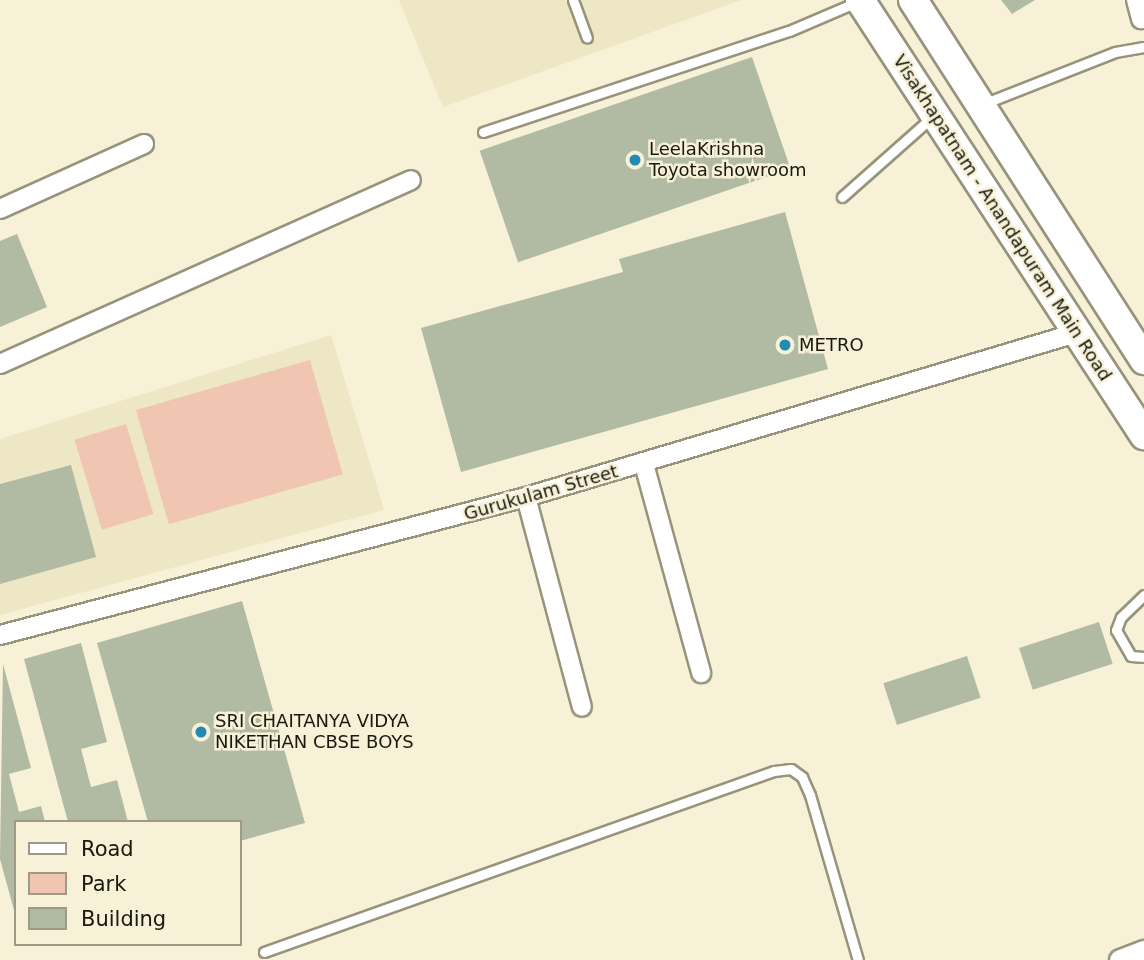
<!DOCTYPE html>
<style>
body{margin:0}
#map{position:relative;width:1144px;height:960px;overflow:hidden;background:#f6f1d7;font-family:"DejaVu Sans",sans-serif}
div>[style]{position:absolute}
.built>*{inset:0;background:#ede7c5}
.green>*{inset:0;background:#f0c6b3;transform-origin:0 0}
.building>*{inset:0;background:#b1baa3;transform-origin:0 0}
.roads{filter:drop-shadow(2px 0 #98937b) drop-shadow(-2px 0 #98937b) drop-shadow(0 2px #98937b) drop-shadow(0 -2px #98937b)}
.service>*{height:9px;margin:-4.5px;padding:0 4.5px;transform-origin:4.5px;border-radius:4.5px;background:#fff}
.minor>*{height:18px;margin:-9px;padding:0 9px;transform-origin:9px;border-radius:9px;background:#fff}
.tertiary>*{height:21px;margin:-10.5px;padding:0 10.5px;transform-origin:10.5px;border-radius:10.5px;background:#fff}
.primary>*{height:28px;margin:-14px;padding:0 14px;transform-origin:14px;border-radius:14px;background:#fff}
.dots>*{width:19px;height:19px;translate:-50% -50%;box-sizing:border-box;border:4px solid #f6f1d7;border-radius:50%}
span{translate:-50% -50%;white-space:nowrap;text-align:center;line-height:1.15;-webkit-text-stroke:5px #f6f1d7;paint-order:stroke}
.poi-label{font-size:18px;color:#1a180f}
.left{translate:0 -50%;text-align:left}
.street-label{font-size:18px;color:#1a180f}
.legend{position:absolute;left:14px;top:820px;width:228px;height:126px;box-sizing:border-box;background:#f6f1d7;border:2px solid #9e9a87;margin:0;padding:9px 12px;list-style:none;font-size:21px;color:#1a180f}
.legend li{display:flex;align-items:center;gap:14px;height:35px}
.legend b{width:35px;border:2px solid #9e9a87}
</style>
<div id="map">
<div class="built">
<i style="clip-path:polygon(399px 0,741px 0,443px 107px)"></i>
<i style="clip-path:polygon(331px 335px,384px 510px,0 615px,0 439px)"></i>
</div>
<div class="green">
<i style="left:310px;top:360px;width:119px;height:181px;rotate:74deg"></i>
<i style="left:126px;top:424px;width:94px;height:54px;rotate:73deg"></i>
</div>
<div class="building">
<i style="clip-path:polygon(1001px 0,1035px 0,1012px 14px)"></i>
<i style="left:752px;top:57px;width:118px;height:288px;rotate:71deg"></i>
<i style="clip-path:polygon(785px 212px,828px 369px,461px 472px,421px 328px,623px 272px,619px 259px)"></i>
<i style="clip-path:polygon(17px 234px,47px 307px,0 327px,0 241px)"></i>
<i style="clip-path:polygon(71px 465px,96px 557px,0 584px,0 484px)"></i>
<i style="clip-path:polygon(242px 601px,305px 823px,240px 841px,240px 822px,148px 822px,97px 643px)"></i>
<i style="left:1099px;top:622px;width:44px;height:84px;rotate:72deg"></i>
<i style="clip-path:polygon(81px 643px,107px 742px,81px 749px,91px 787px,117px 780px,128px 822px,68px 822px,24px 659px)"></i>
<i style="left:967px;top:656px;width:44px;height:88px;rotate:72deg"></i>
<i style="clip-path:polygon(3px 664px,31px 768px,9px 774px,19px 812px,41px 806px,45px 822px,16px 822px,15px 914px,0 859px)"></i>
</div>
<div class="roads">
<div class="service">
<i style="left:573px;top:0;width:40px;rotate:69.8deg"></i>
<i style="left:983px;top:104px;width:142px;rotate:-21.5deg"></i>
<i style="left:1115px;top:52px;width:29px;rotate:-10deg"></i>
<i style="left:483px;top:132px;width:322px;rotate:-18.3deg"></i>
<i style="left:789px;top:31px;width:76px;rotate:-23.2deg"></i>
<i style="left:842px;top:197px;width:120px;rotate:-41.6deg"></i>
<i style="left:1144px;top:595px;width:32px;rotate:136deg"></i>
<i style="left:1121px;top:617px;width:14px;rotate:111deg"></i>
<i style="left:1116px;top:630px;width:30px;rotate:60deg"></i>
<i style="left:1131px;top:656px;width:13px;rotate:4deg"></i>
<i style="left:264px;top:952px;width:541px;rotate:-19.54deg"></i>
<i style="left:774px;top:771px;width:17px;rotate:-7deg"></i>
<i style="left:791px;top:769px;width:14px;rotate:36deg"></i>
<i style="left:802px;top:777px;width:20px;rotate:66deg"></i>
<i style="left:810px;top:795px;width:172px;rotate:73.8deg"></i>
</div>
<div class="minor">
<i style="left:1136px;top:0;width:20px;rotate:75deg"></i>
<i style="left:0;top:209px;width:158px;rotate:-24.3deg"></i>
<i style="left:0;top:364px;width:450px;rotate:-24.1deg"></i>
<i style="left:644px;top:464px;width:217px;rotate:74.7deg"></i>
<i style="left:526px;top:497px;width:217px;rotate:75.1deg"></i>
<i style="left:0;top:635px;width:544px;rotate:-14.7deg"></i>
<i style="left:526px;top:497px;width:574px;rotate:-16.6deg"></i>
</div>
<div class="tertiary">
<i style="left:1120px;top:960px;width:26px;rotate:-21deg"></i>
</div>
<div class="primary">
<i style="left:860px;top:0;width:520px;rotate:56.86deg"></i>
<i style="left:913px;top:0;width:428px;rotate:57.3deg"></i>
</div>
</div>
<div class="dots">
<i style="left:635px;top:160px;background:#228bb3"></i>
<i style="left:785px;top:345px;background:#228bb3"></i>
<i style="left:201px;top:732px;background:#228bb3"></i>
</div>
<div class="poi-label">
<span class="left" style="left:649px;top:160px">LeelaKrishna<br>Toyota showroom</span>
<span class="left" style="left:799px;top:345px">METRO</span>
<span class="left" style="left:215px;top:732px">SRI CHAITANYA VIDYA<br>NIKETHAN CBSE BOYS</span>
</div>
<div class="street-label">
<span style="left:1002px;top:218px;rotate:57deg">Visakhapatnam - Anandapuram Main Road</span>
<span style="left:541px;top:493px;rotate:-16deg">Gurukulam Street</span>
</div>
<ul class="legend">
<li><b style="height:9px;background:#fff"></b>Road</li>
<li><b style="height:19px;background:#f0c6b3"></b>Park</li>
<li><b style="height:19px;background:#b1baa3"></b>Building</li>
</ul>
</div>
